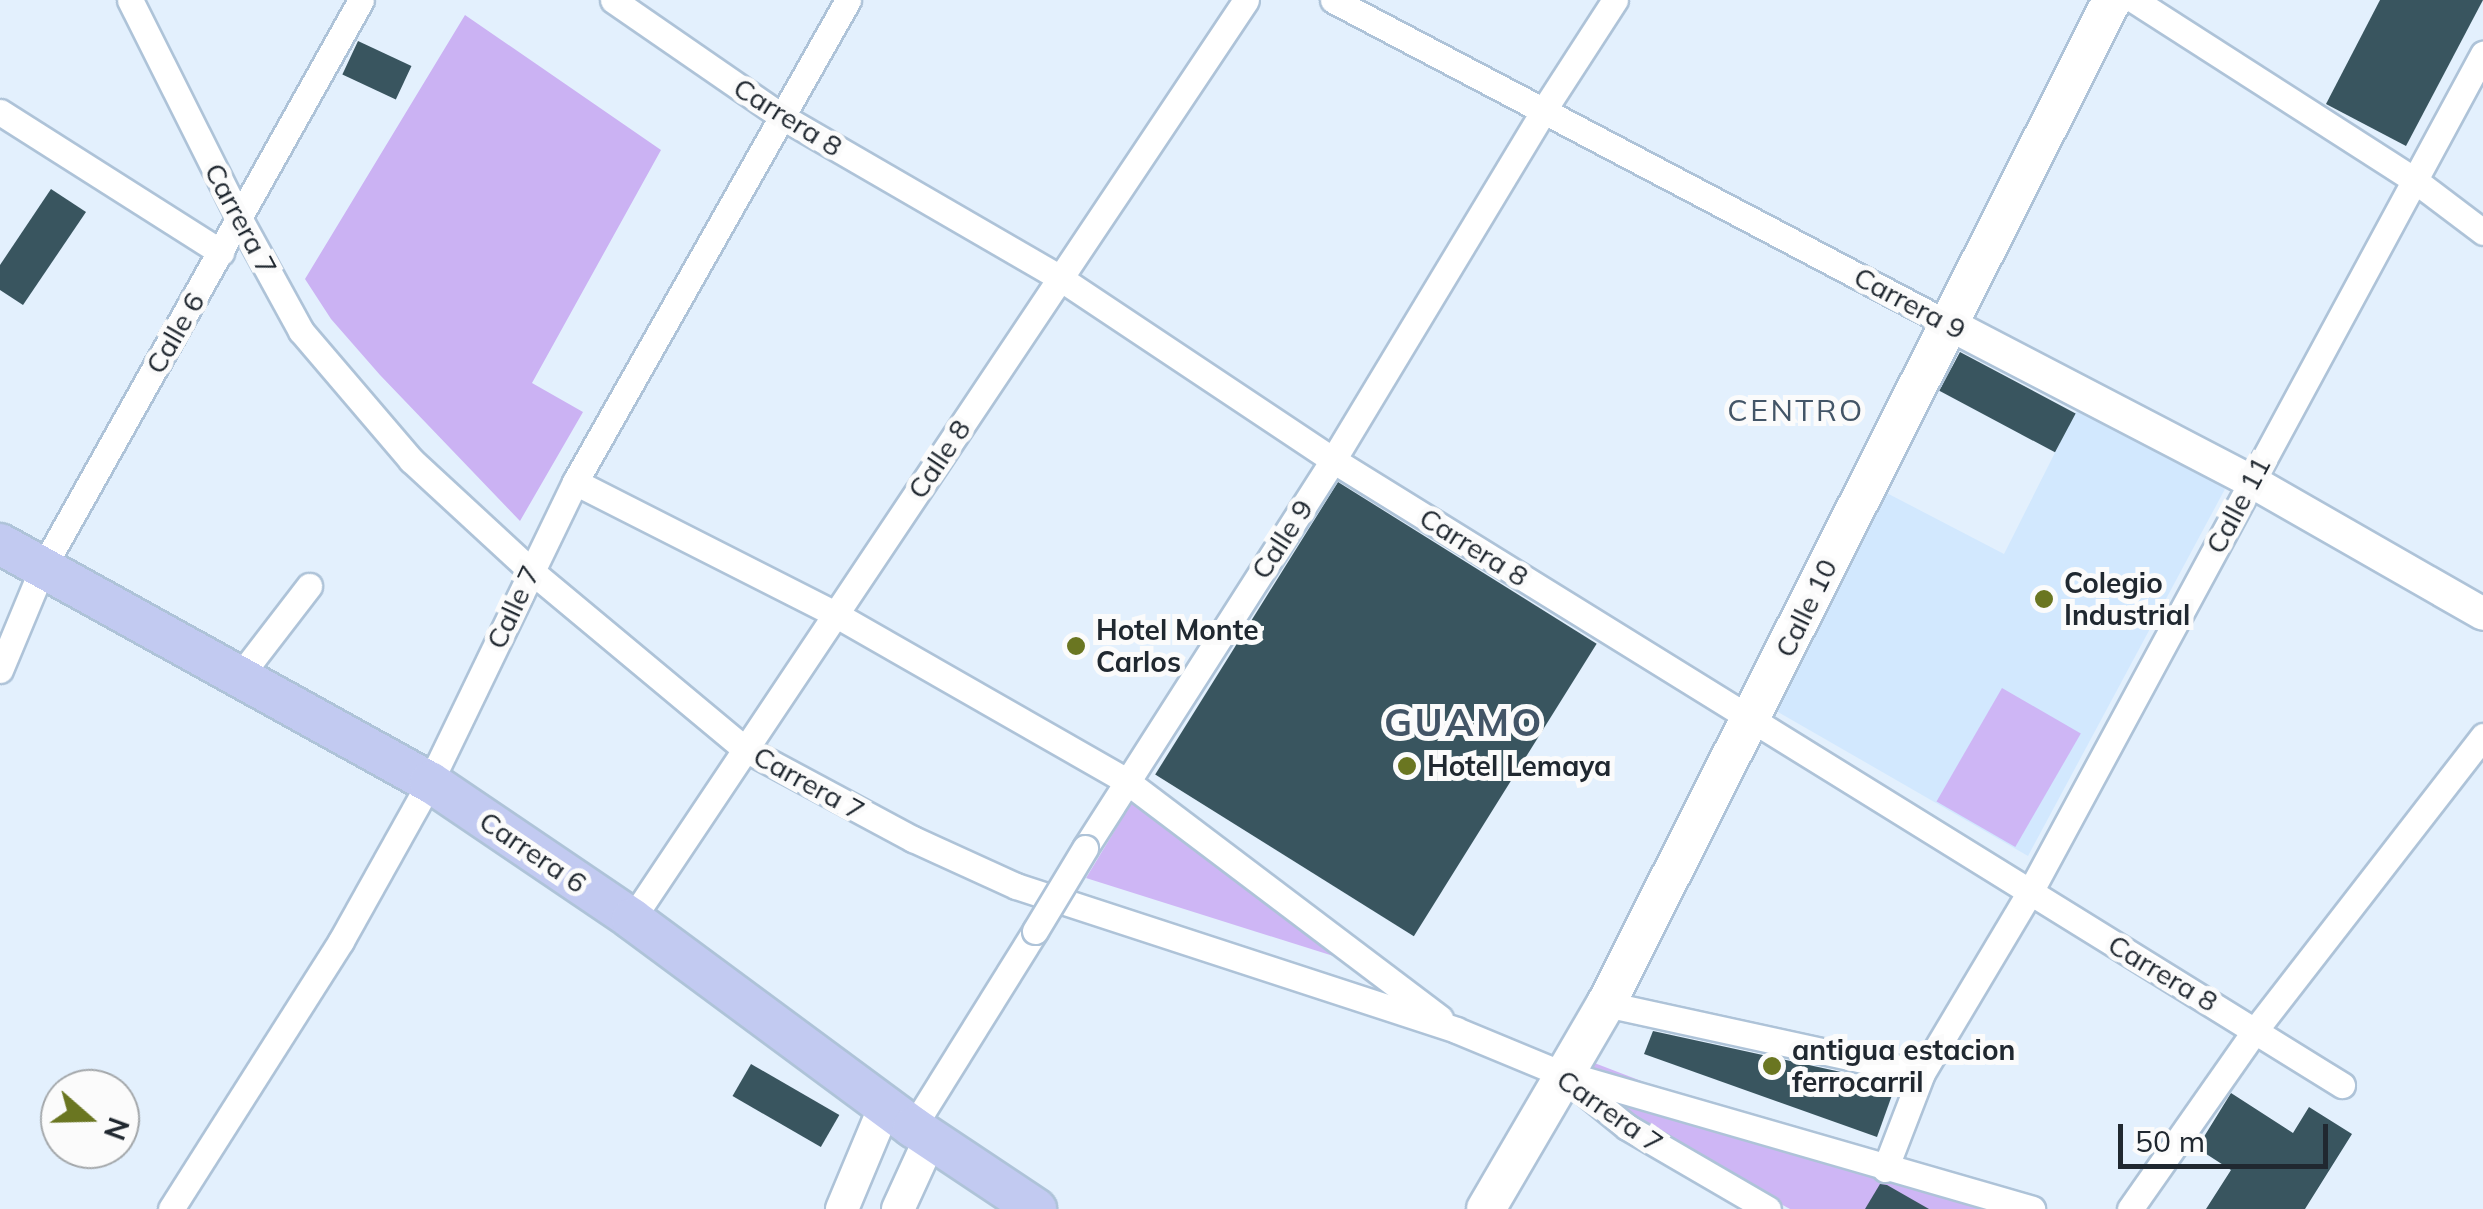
<!DOCTYPE html>
<style>
body{margin:0}
#map{position:relative;width:2483px;height:1209px;overflow:hidden;background:#e3f0fd;font-family:Mulish,sans-serif}
div>[style]{position:absolute}
.built>*{inset:0;background:#d2e8fe}
.green>*{inset:0;background:#ceb6f5;transform-origin:0 0}
.forest>*{inset:0;background:#cbb2f3}
.building>*{inset:0;background:#39555f;transform-origin:0 0}
.roads{filter:drop-shadow(2px 0 #aec3d8) drop-shadow(-2px 0 #aec3d8) drop-shadow(0 2px #aec3d8) drop-shadow(0 -2px #aec3d8)}
.minor>*{height:25px;margin:-12.5px;padding:0 12.5px;transform-origin:12.5px;border-radius:12.5px;background:#fff}
.tertiary>*{height:32px;margin:-16px;padding:0 16px;transform-origin:16px;border-radius:16px;background:#fff}
.secondary>*{height:38px;margin:-19px;padding:0 19px;transform-origin:19px;border-radius:19px;background:#fff}
.primary>*{height:40px;margin:-20px;padding:0 20px;transform-origin:20px;border-radius:20px;background:#c2caf1}
.bridges{filter:drop-shadow(2px 0 #aec3d8) drop-shadow(-2px 0 #aec3d8) drop-shadow(0 2px #aec3d8) drop-shadow(0 -2px #aec3d8)}
.minor-bridge>*{height:25px;margin:-12.5px;padding:0 12.5px;transform-origin:12.5px;border-radius:12.5px;background:#fff}
.dots>*{width:28px;height:28px;translate:-50% -50%;box-sizing:border-box;border:5px solid #fbfbfb;border-radius:50%}
span{translate:-50% -50%;white-space:nowrap;text-align:center;line-height:1.15;-webkit-text-stroke:10px #fbfbfb;paint-order:stroke}
.street-label{font-size:28px;color:#202830}
.poi-label{font-size:28px;color:#202830;font-weight:700}
.left{translate:0 -50%;text-align:left}
.neighbourhood-label{font-size:30px;color:#435567;letter-spacing:2.5px}
.district-label{font-size:38px;color:#435567;font-weight:700;letter-spacing:2.5px}
.north{position:absolute;left:40px;top:1069px;width:100px;height:100px;box-sizing:border-box;background:#fbfbfb;border:2px solid #a3a7aa;border-radius:50%;rotate:110deg;font-size:28px;font-weight:700;line-height:40px;text-align:center;color:#202830}
.north::after{content:'';display:block;margin:auto;width:35px;height:45px;background:#6a7621;clip-path:polygon(50% 0,100% 100%,50% 72%,0 100%)}
.scale{position:absolute;left:2118px;top:1124px;width:210px;height:45px;box-sizing:border-box;border:5px solid #202830;border-top:0;padding-left:12px;font-size:30px;line-height:35px;white-space:nowrap;color:#202830;-webkit-text-stroke:8px #fbfbfb;paint-order:stroke}
</style>
<div id="map">
<div class="built">
<i style="clip-path:polygon(2080px 403px,2225px 489px,2028px 856px,1773px 709px,1881px 490px,2004px 554px)"></i>
</div>
<div class="green">
<i style="left:2002px;top:688px;width:91px;height:131px;rotate:30deg"></i>
<i style="clip-path:polygon(1132px 802px,1381px 971px,1086px 878px)"></i>
<i style="clip-path:polygon(1584px 1059px,1886px 1175px,2038px 1209px,1790px 1209px,1571px 1090px)"></i>
</div>
<div class="forest">
<i style="clip-path:polygon(465px 15px,661px 150px,532px 383px,583px 412px,520px 521px,380px 375px,331px 319px,305px 279px)"></i>
</div>
<div class="building">
<i style="clip-path:polygon(2380px 0,2483px 0,2406px 146px,2326px 104px)"></i>
<i style="left:358px;top:41px;width:59px;height:37px;rotate:25deg"></i>
<i style="clip-path:polygon(51px 189px,86px 212px,23px 305px,0 290px,0 265px)"></i>
<i style="left:1960px;top:352px;width:131px;height:44px;rotate:28deg"></i>
<i style="left:1338px;top:482px;width:305px;height:345px;rotate:32deg"></i>
<i style="clip-path:polygon(1653px 1031px,1896px 1084px,1877px 1137px,1644px 1054px)"></i>
<i style="left:751px;top:1064px;width:102px;height:37px;rotate:30deg"></i>
<i style="clip-path:polygon(2231px 1093px,2293px 1133px,2309px 1107px,2352px 1134px,2305px 1209px,2206px 1209px,2231px 1170px,2197px 1148px)"></i>
<i style="clip-path:polygon(1880px 1184px,1887px 1185px,1929px 1209px,1865px 1209px)"></i>
</div>
<div class="roads">
<div class="minor">
<i style="left:130px;top:0;width:241px;rotate:63.4deg"></i>
<i style="left:238px;top:216px;width:131px;rotate:61.3deg"></i>
<i style="left:301px;top:331px;width:170px;rotate:49.5deg"></i>
<i style="left:411px;top:460px;width:162px;rotate:42.7deg"></i>
<i style="left:530px;top:570px;width:280px;rotate:39.8deg"></i>
<i style="left:745px;top:749px;width:191px;rotate:28.2deg"></i>
<i style="left:913px;top:839px;width:113px;rotate:24.5deg"></i>
<i style="left:1016px;top:886px;width:463px;rotate:18.1deg"></i>
<i style="left:1456px;top:1030px;width:115px;rotate:22.5deg"></i>
<i style="left:1562px;top:1074px;width:84px;rotate:39.2deg"></i>
<i style="left:1627px;top:1127px;width:163px;rotate:30.2deg"></i>
<i style="left:613px;top:0;width:204px;rotate:34.6deg"></i>
<i style="left:781px;top:116px;width:323px;rotate:30.1deg"></i>
<i style="left:1060px;top:278px;width:328px;rotate:33.7deg"></i>
<i style="left:1333px;top:460px;width:1187px;rotate:31.78deg"></i>
<i style="left:1333px;top:0;width:694px;rotate:27.75deg"></i>
<i style="left:2134px;top:0;width:336px;rotate:32.7deg"></i>
<i style="left:2417px;top:182px;width:83px;rotate:37.1deg"></i>
<i style="left:0;top:112px;width:262px;rotate:32.4deg"></i>
<i style="left:575px;top:482px;width:292px;rotate:26.9deg"></i>
<i style="left:835px;top:614px;width:334px;rotate:29.8deg"></i>
<i style="left:1125px;top:780px;width:395px;rotate:37.1deg"></i>
<i style="left:0;top:670px;width:109px;rotate:-67.4deg"></i>
<i style="left:42px;top:569px;width:652px;rotate:-60.72deg"></i>
<i style="left:239px;top:677px;width:115px;rotate:-52.4deg"></i>
<i style="left:1085px;top:848px;width:460px;rotate:-57.4deg"></i>
<i style="left:1333px;top:460px;width:411px;rotate:-58.9deg"></i>
<i style="left:1545px;top:108px;width:129px;rotate:-57.1deg"></i>
<i style="left:632px;top:919px;width:1105px;rotate:-56.25deg"></i>
<i style="left:1606px;top:1004px;width:323px;rotate:12.3deg"></i>
<i style="left:1572px;top:1076px;width:479px;rotate:16.1deg"></i>
<i style="left:913px;top:1127px;width:231px;rotate:-58.1deg"></i>
<i style="left:1885px;top:1169px;width:103px;rotate:-68.9deg"></i>
<i style="left:1922px;top:1073px;width:211px;rotate:-59.2deg"></i>
<i style="left:2030px;top:892px;width:953px;rotate:-61.61deg"></i>
<i style="left:171px;top:1209px;width:317px;rotate:-57.6deg"></i>
<i style="left:341px;top:941px;width:182px;rotate:-60.8deg"></i>
<i style="left:430px;top:782px;width:333px;rotate:-64.2deg"></i>
<i style="left:575px;top:482px;width:554px;rotate:-60.47deg"></i>
<i style="left:2130px;top:1209px;width:220px;rotate:-55deg"></i>
<i style="left:2256px;top:1029px;width:371px;rotate:-52.2deg"></i>
</div>
<div class="tertiary">
<i style="left:1947px;top:323px;width:343px;rotate:27.5deg"></i>
<i style="left:2251px;top:481px;width:267px;rotate:29.8deg"></i>
<i style="left:842px;top:1209px;width:112px;rotate:-67.3deg"></i>
<i style="left:898px;top:1209px;width:77px;rotate:-65.4deg"></i>
</div>
<div class="secondary">
<i style="left:1486px;top:1209px;width:238px;rotate:-59.7deg"></i>
<i style="left:1606px;top:1004px;width:1124px;rotate:-63.25deg"></i>
</div>
<div class="primary">
<i style="left:0;top:544px;width:491px;rotate:29deg"></i>
<i style="left:430px;top:782px;width:244px;rotate:34.1deg"></i>
<i style="left:632px;top:919px;width:350px;rotate:36.5deg"></i>
<i style="left:913px;top:1127px;width:148px;rotate:33.7deg"></i>
</div>
</div>
<div class="bridges">
<div class="minor-bridge">
<i style="left:1035px;top:931px;width:97px;rotate:-58.9deg"></i>
</div>
</div>
<div class="dots">
<i style="left:2044px;top:599px;background:#6a7621"></i>
<i style="left:1076px;top:646px;background:#6a7621"></i>
<i style="left:1407px;top:766px;background:#6a7621"></i>
<i style="left:1772px;top:1066px;background:#6a7621"></i>
</div>
<div class="street-label">
<span style="left:788px;top:117px;rotate:32deg">Carrera 8</span>
<span style="left:241px;top:219px;rotate:62deg">Carrera 7</span>
<span style="left:1910px;top:303px;rotate:28deg">Carrera 9</span>
<span style="left:175px;top:333px;rotate:-60deg">Calle 6</span>
<span style="left:939px;top:459px;rotate:-56deg">Calle 8</span>
<span style="left:2238px;top:505px;rotate:-62deg">Calle 11</span>
<span style="left:1282px;top:539px;rotate:-57deg">Calle 9</span>
<span style="left:1474px;top:547px;rotate:32deg">Carrera 8</span>
<span style="left:513px;top:607px;rotate:-65deg">Calle 7</span>
<span style="left:1806px;top:608px;rotate:-64deg">Calle 10</span>
<span style="left:809px;top:783px;rotate:29deg">Carrera 7</span>
<span style="left:533px;top:852px;rotate:34deg">Carrera 6</span>
<span style="left:2163px;top:973px;rotate:31deg">Carrera 8</span>
<span style="left:1610px;top:1111px;rotate:35deg">Carrera 7</span>
</div>
<div class="poi-label">
<span class="left" style="left:2064px;top:599px">Colegio<br>Industrial</span>
<span class="left" style="left:1096px;top:646px">Hotel Monte<br>Carlos</span>
<span class="left" style="left:1427px;top:766px">Hotel Lemaya</span>
<span class="left" style="left:1792px;top:1066px">antigua estacion<br>ferrocarril</span>
</div>
<div class="neighbourhood-label">
<span style="left:1796px;top:410px">CENTRO</span>
</div>
<div class="district-label">
<span style="left:1464px;top:723px">GUAMO</span>
</div>
<div class="north">N</div>
<div class="scale">50 m</div>
</div>
